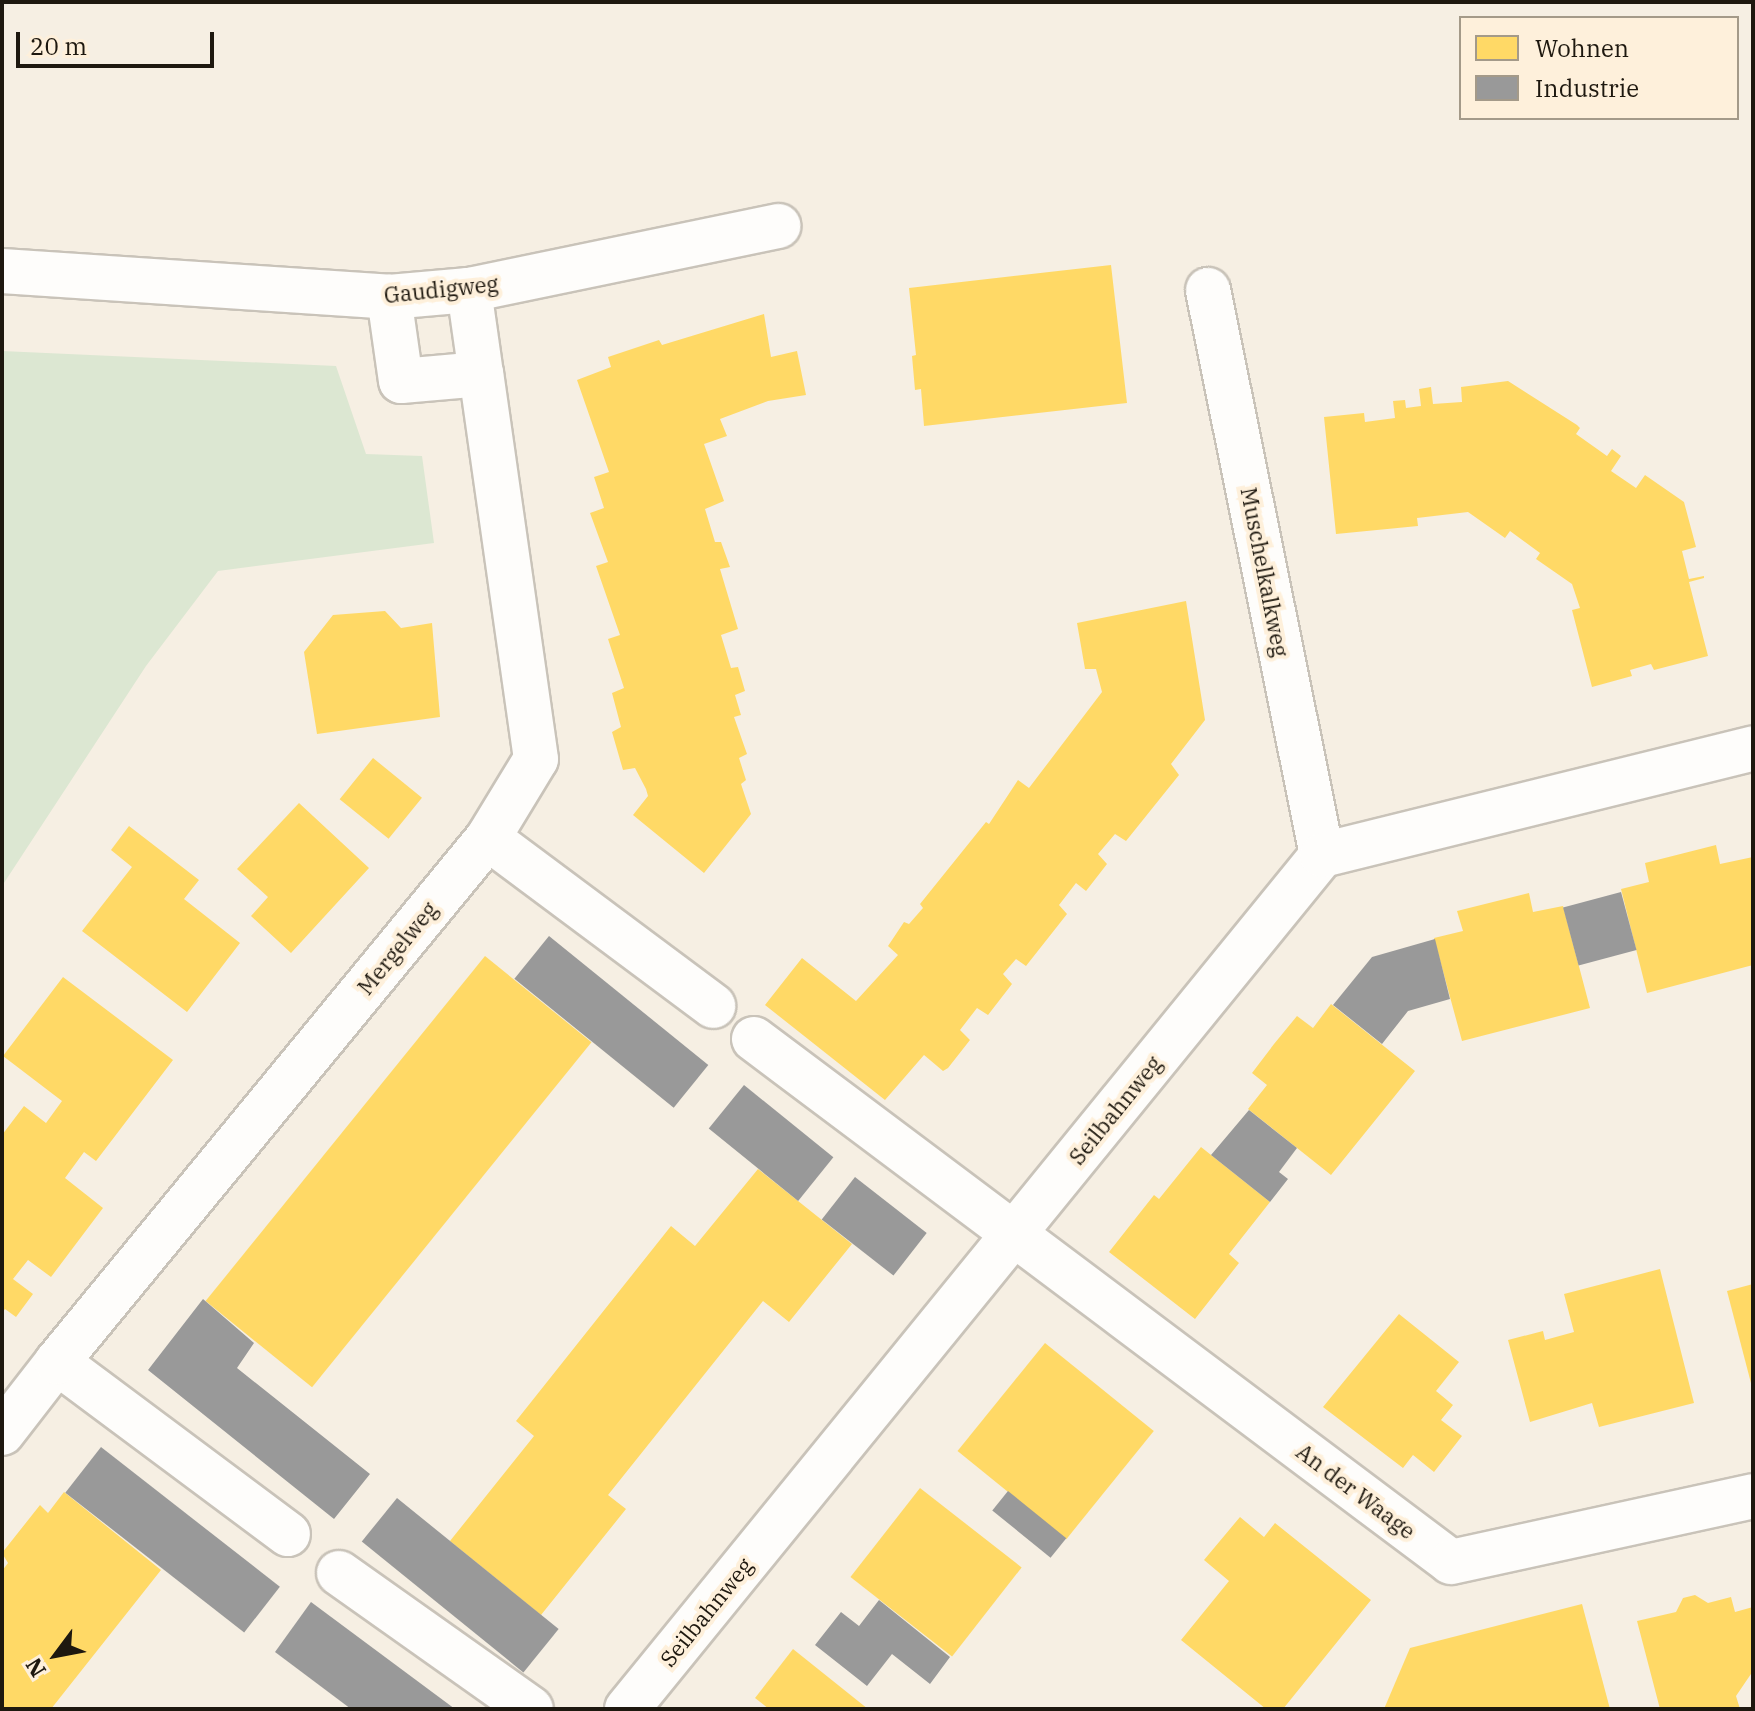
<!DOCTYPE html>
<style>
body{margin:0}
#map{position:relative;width:1755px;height:1711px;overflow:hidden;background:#f6efe3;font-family:"IBM Plex Serif",serif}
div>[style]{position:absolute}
.green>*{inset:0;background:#dce7d2}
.homes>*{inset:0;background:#ffd966;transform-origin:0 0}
.industry>*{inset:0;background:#999;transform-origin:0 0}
.roads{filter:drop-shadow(2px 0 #c9c3b9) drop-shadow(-2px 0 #c9c3b9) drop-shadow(0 2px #c9c3b9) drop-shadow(0 -2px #c9c3b9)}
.minor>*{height:44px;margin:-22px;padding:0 22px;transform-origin:22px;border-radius:22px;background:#fefdfb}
span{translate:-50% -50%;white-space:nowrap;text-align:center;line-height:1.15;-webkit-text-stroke:8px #fef0db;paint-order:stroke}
.street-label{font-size:22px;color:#1e180f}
.frame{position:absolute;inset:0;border:4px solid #1e180f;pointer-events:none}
.legend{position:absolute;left:1459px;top:16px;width:280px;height:104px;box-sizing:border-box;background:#fef0db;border:2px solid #a49a89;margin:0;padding:10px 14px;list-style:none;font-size:24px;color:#1e180f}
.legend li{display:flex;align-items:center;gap:16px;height:40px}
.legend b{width:40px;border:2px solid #a49a89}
.north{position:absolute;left:16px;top:1615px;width:80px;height:80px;-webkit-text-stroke:6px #fef0db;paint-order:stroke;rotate:238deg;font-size:22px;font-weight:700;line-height:32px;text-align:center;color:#1e180f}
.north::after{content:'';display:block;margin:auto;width:28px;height:36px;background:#1e180f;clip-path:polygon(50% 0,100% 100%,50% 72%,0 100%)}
.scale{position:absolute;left:16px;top:32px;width:198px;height:36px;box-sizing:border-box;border:4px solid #1e180f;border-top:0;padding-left:10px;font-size:24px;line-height:28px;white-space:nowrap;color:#1e180f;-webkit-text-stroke:6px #fef0db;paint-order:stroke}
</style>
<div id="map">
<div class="green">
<i style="clip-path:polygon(2px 351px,336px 366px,366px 454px,422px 456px,434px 543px,218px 571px,146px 666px,2px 886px)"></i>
</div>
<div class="homes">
<i style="clip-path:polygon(1111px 265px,1127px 403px,924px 426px,921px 389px,915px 390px,912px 356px,916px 355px,909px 288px)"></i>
<i style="clip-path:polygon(764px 314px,771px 357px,797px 351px,806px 395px,768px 401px,720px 419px,727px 436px,704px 444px,724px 501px,705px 509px,715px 542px,721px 542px,730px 567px,720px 569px,738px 629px,721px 635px,731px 668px,738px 667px,745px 691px,735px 695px,741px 715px,734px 717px,747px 754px,739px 758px,746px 780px,741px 784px,751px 814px,704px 873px,633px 815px,648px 796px,646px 789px,635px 768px,623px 770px,612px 732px,621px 727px,612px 693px,624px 688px,608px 639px,620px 635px,596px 566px,608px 562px,590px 513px,604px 508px,594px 477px,609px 472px,577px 380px,611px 367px,608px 357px,659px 340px,662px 345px)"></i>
<i style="clip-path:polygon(1508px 381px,1577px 425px,1580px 428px,1576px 434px,1607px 456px,1612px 449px,1621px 456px,1611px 471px,1636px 488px,1645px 475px,1684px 502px,1696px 547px,1682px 551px,1689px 579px,1704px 576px,1704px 578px,1689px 582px,1708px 656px,1654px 670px,1651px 664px,1630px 670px,1632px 676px,1592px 687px,1572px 610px,1580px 608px,1572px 584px,1536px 559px,1540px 553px,1510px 531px,1505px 538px,1468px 512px,1417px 518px,1418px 526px,1336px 534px,1324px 417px,1364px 413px,1365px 422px,1395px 418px,1393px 401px,1405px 400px,1406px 408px,1421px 406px,1419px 389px,1431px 387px,1433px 404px,1462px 402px,1461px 387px)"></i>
<i style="clip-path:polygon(1186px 601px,1205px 720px,1171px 764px,1179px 775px,1126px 841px,1115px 834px,1098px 854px,1107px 864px,1086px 891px,1076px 883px,1059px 905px,1067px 914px,1026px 966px,1016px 959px,1003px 974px,1012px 984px,988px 1015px,977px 1008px,960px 1030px,970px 1040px,948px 1068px,943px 1071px,924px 1055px,885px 1100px,765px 1005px,802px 958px,856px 1001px,898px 955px,888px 946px,904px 922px,909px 924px,923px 908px,920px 904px,986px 822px,989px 824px,1018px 780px,1029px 788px,1102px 692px,1096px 669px,1085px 669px,1077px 623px)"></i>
<i style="clip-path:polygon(385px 611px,401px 628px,432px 623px,440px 717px,317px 734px,304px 652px,333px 615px)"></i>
<i style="left:373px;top:758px;width:63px;height:53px;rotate:39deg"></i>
<i style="clip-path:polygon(299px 803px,369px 868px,291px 953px,251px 916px,268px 897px,237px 869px)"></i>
<i style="clip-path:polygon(129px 826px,199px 880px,184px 899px,240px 943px,187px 1012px,82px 931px,132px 867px,111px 850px)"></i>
<i style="clip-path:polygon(1716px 845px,1720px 864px,1753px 857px,1753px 965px,1647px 993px,1621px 889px,1649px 882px,1645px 863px)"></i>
<i style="clip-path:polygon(1529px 893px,1533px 912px,1563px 906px,1590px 1008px,1462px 1041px,1434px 938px,1463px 931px,1457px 911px)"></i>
<i style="left:485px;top:956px;width:137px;height:444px;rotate:39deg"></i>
<i style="clip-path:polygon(63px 977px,173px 1060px,96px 1161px,84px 1152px,65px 1178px,103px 1208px,51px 1277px,28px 1260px,13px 1279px,33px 1294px,16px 1317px,5px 1309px,2px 1313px,2px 1135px,24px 1106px,46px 1123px,62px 1101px,3px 1056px)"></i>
<i style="clip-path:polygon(1331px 1004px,1415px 1071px,1331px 1175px,1248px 1109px,1267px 1085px,1252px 1073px,1274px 1044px,1297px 1016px,1313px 1028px)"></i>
<i style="clip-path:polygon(1201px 1147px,1270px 1202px,1229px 1254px,1239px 1263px,1195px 1319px,1109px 1252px,1154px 1195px,1159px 1199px)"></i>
<i style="clip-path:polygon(758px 1169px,852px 1244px,789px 1322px,763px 1301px,608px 1495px,626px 1509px,541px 1615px,450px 1541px,534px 1436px,516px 1421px,671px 1226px,695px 1246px)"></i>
<i style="clip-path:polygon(1660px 1269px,1694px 1403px,1599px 1427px,1592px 1403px,1530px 1422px,1508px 1340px,1543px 1331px,1545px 1340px,1574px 1332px,1564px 1294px)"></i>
<i style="clip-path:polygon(1753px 1284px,1753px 1387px,1752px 1387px,1727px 1291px)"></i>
<i style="clip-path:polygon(1399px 1314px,1459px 1362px,1436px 1391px,1453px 1405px,1441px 1420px,1462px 1436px,1434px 1472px,1413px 1455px,1403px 1468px,1323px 1407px)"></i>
<i style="left:1045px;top:1343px;width:140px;height:139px;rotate:39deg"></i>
<i style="left:920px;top:1488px;width:129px;height:113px;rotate:38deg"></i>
<i style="clip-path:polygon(64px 1492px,161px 1570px,51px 1709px,2px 1709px,2px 1571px,8px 1563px,2px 1553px,40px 1505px,48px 1513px)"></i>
<i style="clip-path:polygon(1240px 1517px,1264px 1537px,1275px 1523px,1371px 1600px,1283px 1709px,1266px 1709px,1181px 1640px,1229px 1581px,1204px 1560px)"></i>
<i style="clip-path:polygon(1695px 1595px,1708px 1603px,1731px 1597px,1735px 1612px,1753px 1607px,1753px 1671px,1736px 1696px,1740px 1709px,1660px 1709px,1637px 1621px,1676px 1612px,1683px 1598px)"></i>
<i style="clip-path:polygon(1582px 1604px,1610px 1709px,1384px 1709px,1410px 1648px)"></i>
<i style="clip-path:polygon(793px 1649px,868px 1709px,769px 1709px,755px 1698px)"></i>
</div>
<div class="industry">
<i style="left:1621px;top:892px;width:60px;height:60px;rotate:75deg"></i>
<i style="left:549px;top:936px;width:205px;height:55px;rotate:39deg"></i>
<i style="clip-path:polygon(1435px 939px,1450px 999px,1408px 1011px,1382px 1044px,1333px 1005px,1372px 957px)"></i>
<i style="left:744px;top:1085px;width:115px;height:56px;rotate:39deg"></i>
<i style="clip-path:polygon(1249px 1110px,1297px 1148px,1279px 1172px,1288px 1179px,1270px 1202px,1211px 1155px)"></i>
<i style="left:855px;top:1177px;width:91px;height:54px;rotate:38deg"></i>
<i style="clip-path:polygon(203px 1299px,254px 1343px,237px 1368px,370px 1474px,334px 1519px,148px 1370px)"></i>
<i style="left:101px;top:1447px;width:227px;height:58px;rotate:38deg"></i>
<i style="left:1008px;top:1491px;width:75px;height:25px;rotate:39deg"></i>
<i style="left:397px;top:1498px;width:208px;height:56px;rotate:39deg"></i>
<i style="clip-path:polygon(879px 1600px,950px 1657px,930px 1684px,892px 1654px,867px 1686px,815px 1645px,841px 1612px,859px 1626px)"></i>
<i style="clip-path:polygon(311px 1602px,455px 1709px,351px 1709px,275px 1652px)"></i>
</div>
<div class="roads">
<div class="minor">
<i style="left:2px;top:271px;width:388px;rotate:3.8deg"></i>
<i style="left:389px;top:297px;width:80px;rotate:-5deg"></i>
<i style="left:469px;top:290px;width:316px;rotate:-11.7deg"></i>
<i style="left:469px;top:290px;width:85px;rotate:81.9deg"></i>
<i style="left:1208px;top:290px;width:576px;rotate:78.59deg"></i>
<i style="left:488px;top:838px;width:281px;rotate:36.7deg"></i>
<i style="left:754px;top:1039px;width:871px;rotate:36.88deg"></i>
<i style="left:1451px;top:1562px;width:309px;rotate:-12.3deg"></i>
<i style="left:57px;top:1362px;width:288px;rotate:36.7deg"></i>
<i style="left:2px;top:1433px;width:90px;rotate:-52.2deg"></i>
<i style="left:57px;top:1362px;width:678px;rotate:-50.56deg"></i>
<i style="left:488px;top:838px;width:92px;rotate:-58.7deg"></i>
<i style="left:536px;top:759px;width:389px;rotate:-98.1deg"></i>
<i style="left:481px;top:374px;width:80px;rotate:175deg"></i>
<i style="left:401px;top:381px;width:85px;rotate:-98.1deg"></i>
<i style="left:339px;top:1573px;width:235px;rotate:35.3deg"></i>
<i style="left:627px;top:1709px;width:1101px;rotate:-50.86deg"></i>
<i style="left:1322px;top:855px;width:444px;rotate:-13.9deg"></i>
</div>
</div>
<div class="street-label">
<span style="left:441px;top:289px;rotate:-6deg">Gaudigweg</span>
<span style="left:1265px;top:572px;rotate:79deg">Muschelkalkweg</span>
<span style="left:397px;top:948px;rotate:-51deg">Mergelweg</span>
<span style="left:1115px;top:1110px;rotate:-51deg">Seilbahnweg</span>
<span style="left:1356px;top:1491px;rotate:37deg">An der Waage</span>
<span style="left:706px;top:1612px;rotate:-51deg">Seilbahnweg</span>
</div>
<div class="frame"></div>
<ul class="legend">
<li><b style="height:22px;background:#ffd966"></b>Wohnen</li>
<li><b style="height:22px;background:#999"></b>Industrie</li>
</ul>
<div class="north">N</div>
<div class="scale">20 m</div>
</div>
